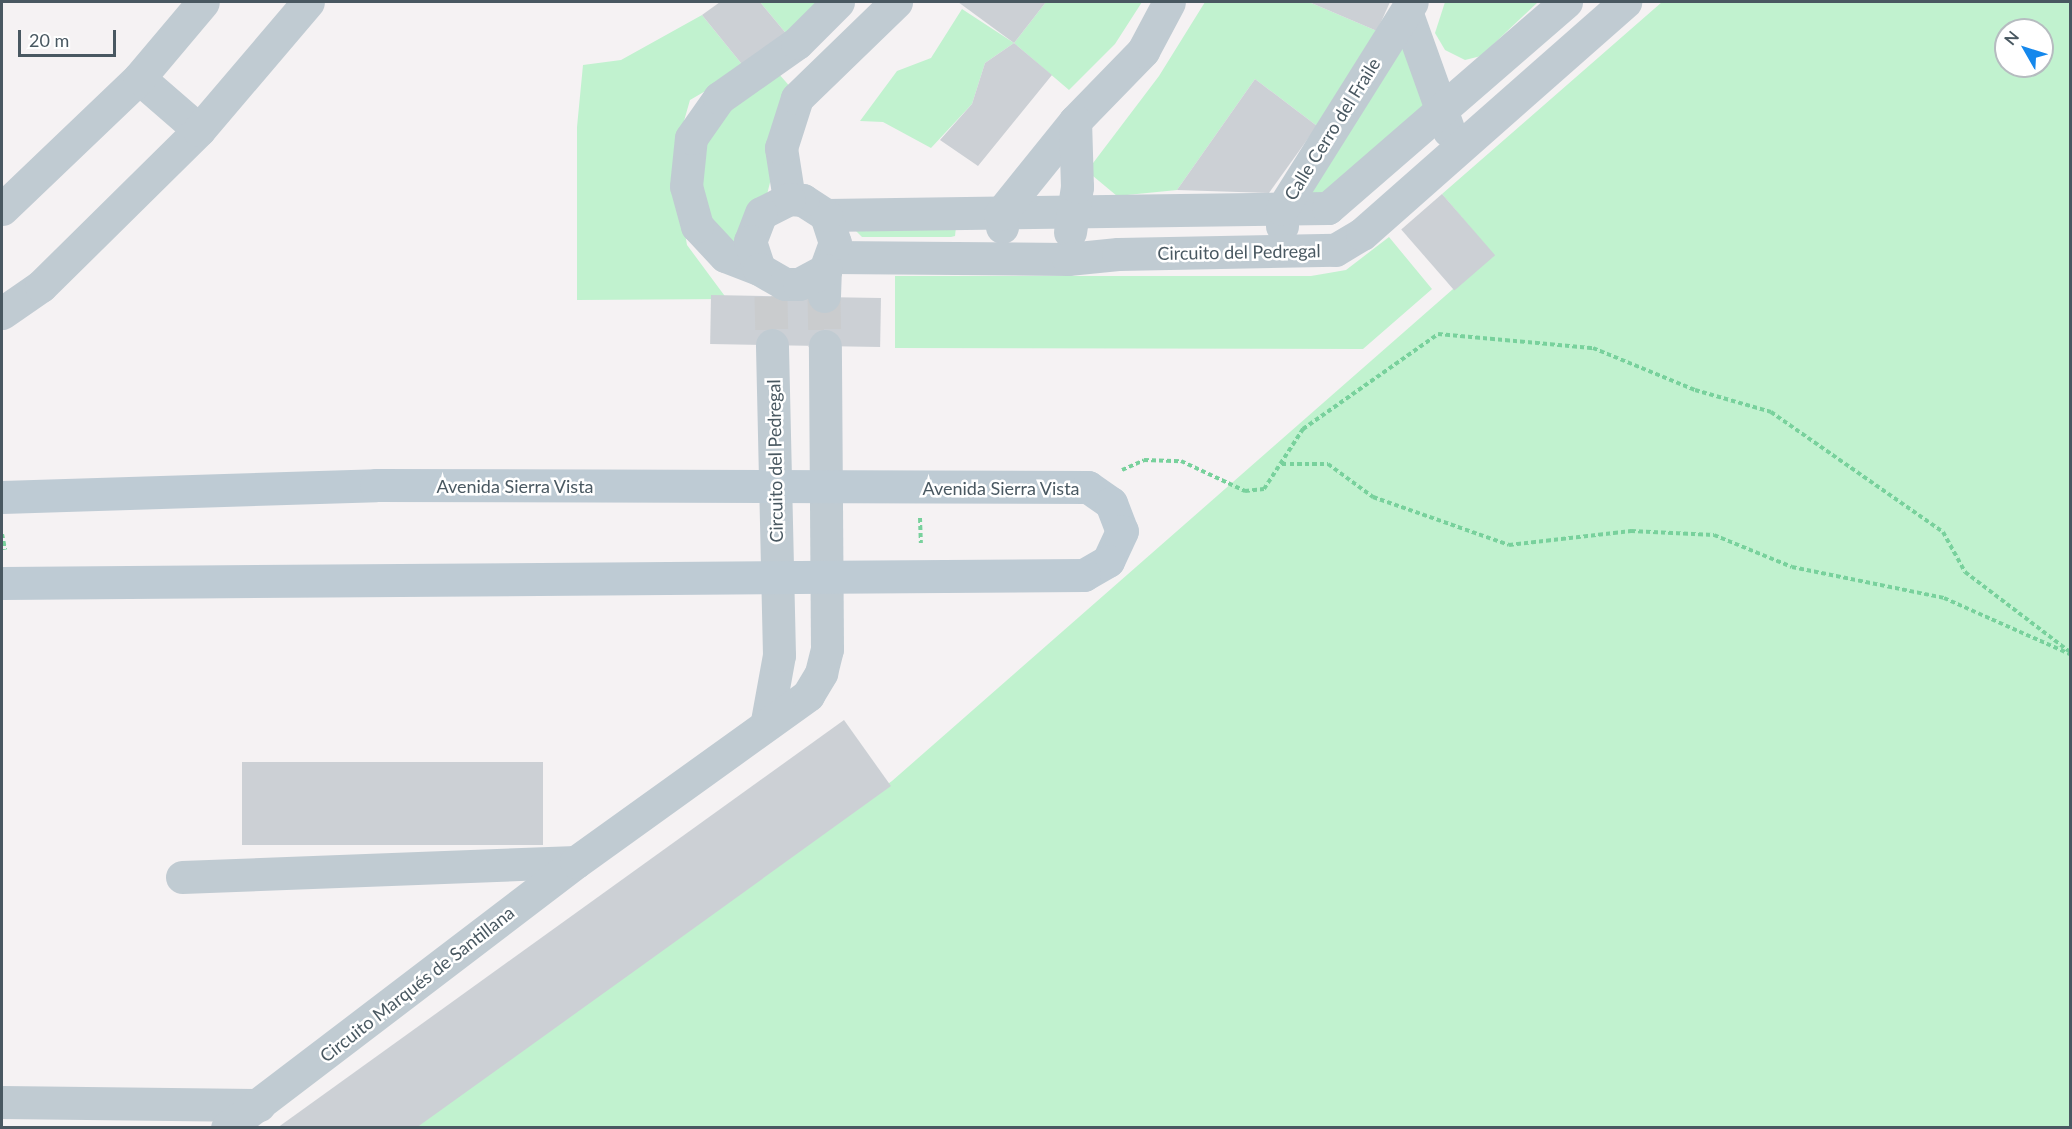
<!DOCTYPE html>
<meta charset="utf-8">
<style>
body{margin:0}
#map{position:relative;width:2072px;height:1129px;overflow:hidden;background:#f5f2f3;font-family:Lato,sans-serif}
div>[style]{position:absolute}
.green>*{inset:0;background:#c1f2cf}
.building>*{inset:0;background:#ccd0d5;transform-origin:0 0}
.minor-tunnel>*{height:33px;margin-top:-16.5px;transform-origin:0;background:repeating-linear-gradient(90deg,#caccce 0 33px,transparent 0 49px)}
.path>*{height:4px;margin-top:-2px;transform-origin:0;background:repeating-linear-gradient(90deg,#78d19c 0 4.5px,transparent 0 7.5px)}
.minor>*{height:33px;margin:-16.5px;padding:0 16.5px;transform-origin:16.5px;border-radius:16.5px;background:#c0cbd2}
.tertiary>*{height:33px;margin:-16.5px;padding:0 16.5px;transform-origin:16.5px;border-radius:16.5px;background:#c0cbd2}
.secondary>*{height:33px;margin:-16.5px;padding:0 16.5px;transform-origin:16.5px;border-radius:16.5px;background:#becbd4}
span{translate:-50% -50%;white-space:nowrap;text-align:center;line-height:1.15;-webkit-text-stroke:5px #fff;paint-order:stroke}
.street-label{font-size:18px;color:#495861}
.frame{position:absolute;inset:0;border:3px solid #495861;pointer-events:none}
.north{position:absolute;left:1994px;top:18px;width:60px;height:60px;box-sizing:border-box;background:#fff;border:2px solid #b6bcc0;border-radius:50%;rotate:309deg;font-size:16px;font-weight:700;line-height:24px;text-align:center;color:#495861}
.north::after{content:'';display:block;margin:auto;width:21px;height:27px;background:#1588ec;clip-path:polygon(50% 0,100% 100%,50% 72%,0 100%)}
.scale{position:absolute;left:18px;top:30px;width:98px;height:27px;box-sizing:border-box;border:3px solid #495861;border-top:0;padding-left:8px;font-size:18px;line-height:21px;white-space:nowrap;color:#495861;-webkit-text-stroke:4px #fff;paint-order:stroke}
</style>
<div id="map">
<div class="green">
<i style="clip-path:polygon(760px 2px,821px 2px,789px 37px)"></i>
<i style="clip-path:polygon(1046px 2px,1142px 2px,1115px 44px,1069px 90px,1014px 43px,985px 63px,972px 104px,931px 148px,883px 122px,860px 121px,897px 71px,931px 58px,962px 9px,1014px 43px)"></i>
<i style="clip-path:polygon(1205px 2px,1309px 2px,1377px 31px,1317px 126px,1255px 79px,1177px 190px,1117px 196px,1087px 171px,1159px 76px)"></i>
<i style="clip-path:polygon(1445px 2px,1538px 2px,1481px 56px,1465px 60px,1445px 50px,1435px 33px)"></i>
<i style="clip-path:polygon(evenodd,1662px 2px,2070px 2px,2070px 1127px,403px 1128px,892px 781px,1493px 254px,1442px 194px,1662px 2px,2006px 30px,2042px 30px,2042px 66px,2006px 66px,2006px 30px)"></i>
<i style="clip-path:polygon(702px 15px,745px 68px,690px 100px,678px 142px,677px 188px,687px 245px,727px 299px,577px 300px,577px 127px,583px 65px,621px 60px)"></i>
<i style="clip-path:polygon(1405px 18px,1436px 112px,1329px 206px,1282px 208px)"></i>
<i style="clip-path:polygon(778px 73px,793px 90px,751px 259px,703px 221px,702px 128px)"></i>
<i style="clip-path:polygon(956px 227px,955px 236px,951px 237px,862px 237px,856px 231px)"></i>
<i style="clip-path:polygon(1389px 237px,1432px 289px,1363px 349px,895px 348px,895px 276px,1311px 276px,1346px 270px)"></i>
</div>
<div class="building">
<i style="clip-path:polygon(720px 2px,760px 2px,789px 37px,745px 68px,702px 15px)"></i>
<i style="clip-path:polygon(958px 2px,1046px 2px,1014px 43px)"></i>
<i style="clip-path:polygon(1309px 2px,1390px 2px,1377px 31px)"></i>
<i style="clip-path:polygon(1014px 43px,1052px 75px,978px 166px,940px 140px,972px 104px,985px 63px)"></i>
<i style="clip-path:polygon(1255px 79px,1317px 126px,1269px 193px,1177px 190px)"></i>
<i style="left:1442px;top:194px;width:81px;height:54px;rotate:49deg"></i>
<i style="left:711px;top:295px;width:170px;height:49px;rotate:1deg"></i>
<i style="clip-path:polygon(844px 720px,891px 786px,654px 957px,416px 1128px,277px 1128px)"></i>
<i style="left:543px;top:762px;width:83px;height:301px;rotate:90deg"></i>
</div>
<div class="minor-tunnel">
<i style="left:771px;top:296px;width:49px;rotate:88.8deg"></i>
<i style="left:824px;top:296px;width:50px;rotate:88.9deg"></i>
</div>
<div class="path">
<i style="left:1282px;top:464px;width:46px"></i>
<i style="left:1328px;top:464px;width:56px;rotate:36.3deg"></i>
<i style="left:1373px;top:497px;width:144px;rotate:19.4deg"></i>
<i style="left:1509px;top:545px;width:123px;rotate:-6.5deg"></i>
<i style="left:1631px;top:531px;width:83px;rotate:2.8deg"></i>
<i style="left:1714px;top:535px;width:84px;rotate:22.3deg"></i>
<i style="left:1792px;top:567px;width:155px;rotate:11.5deg"></i>
<i style="left:1944px;top:598px;width:138px;rotate:24deg"></i>
<i style="left:1122px;top:470px;width:24px;rotate:-24deg"></i>
<i style="left:1144px;top:460px;width:37px;rotate:2deg"></i>
<i style="left:1181px;top:461px;width:71px;rotate:25.1deg"></i>
<i style="left:1245px;top:491px;width:19px;rotate:-6deg"></i>
<i style="left:1264px;top:489px;width:72px;rotate:-57deg"></i>
<i style="left:1303px;top:429px;width:165px;rotate:-35.1deg"></i>
<i style="left:1438px;top:334px;width:156px;rotate:5.2deg"></i>
<i style="left:1593px;top:348px;width:110px;rotate:22.4deg"></i>
<i style="left:1695px;top:390px;width:79px;rotate:16.1deg"></i>
<i style="left:1771px;top:412px;width:210px;rotate:34.9deg"></i>
<i style="left:1943px;top:532px;width:46px;rotate:61.2deg"></i>
<i style="left:1965px;top:572px;width:132px;rotate:37.3deg"></i>
<i style="left:920px;top:518px;width:25px;rotate:88deg"></i>
<i style="left:2px;top:534px;width:16px;rotate:79deg"></i>
</div>
<div class="minor">
<i style="left:1407px;top:14px;width:124px;rotate:70.3deg"></i>
<i style="left:789px;top:199px;width:52px;rotate:-98.9deg"></i>
<i style="left:781px;top:148px;width:52px;rotate:-72.3deg"></i>
<i style="left:797px;top:98px;width:138px;rotate:-44.1deg"></i>
<i style="left:826px;top:215px;width:502px;rotate:-0.8deg"></i>
<i style="left:1328px;top:208px;width:315px;rotate:-40.9deg"></i>
<i style="left:1282px;top:226px;width:17px;rotate:-90deg"></i>
<i style="left:1282px;top:209px;width:244px;rotate:-57.9deg"></i>
<i style="left:1002px;top:227px;width:13px;rotate:-99deg"></i>
<i style="left:1000px;top:214px;width:119px;rotate:-51.1deg"></i>
<i style="left:1075px;top:121px;width:98px;rotate:-45.8deg"></i>
<i style="left:1143px;top:51px;width:55px;rotate:-62deg"></i>
<i style="left:1070px;top:232px;width:46px;rotate:-81.2deg"></i>
<i style="left:1077px;top:187px;width:66px;rotate:-91.7deg"></i>
<i style="left:832px;top:257px;width:236px;rotate:0.5deg"></i>
<i style="left:1068px;top:259px;width:50px;rotate:-5.7deg"></i>
<i style="left:1118px;top:254px;width:217px;rotate:-1.1deg"></i>
<i style="left:1335px;top:250px;width:31px;rotate:-31deg"></i>
<i style="left:1362px;top:234px;width:351px;rotate:-41.4deg"></i>
<i style="left:759px;top:269px;width:36px;rotate:-159deg"></i>
<i style="left:725px;top:256px;width:41px;rotate:-133deg"></i>
<i style="left:697px;top:226px;width:41px;rotate:-105.4deg"></i>
<i style="left:686px;top:186px;width:48px;rotate:-84.1deg"></i>
<i style="left:691px;top:138px;width:49px;rotate:-55deg"></i>
<i style="left:719px;top:98px;width:95px;rotate:-35.2deg"></i>
<i style="left:797px;top:43px;width:58px;rotate:-45deg"></i>
<i style="left:824px;top:296px;width:26px;rotate:-88deg"></i>
<i style="left:825px;top:270px;width:29px;rotate:-70deg"></i>
<i style="left:835px;top:243px;width:29px;rotate:-108deg"></i>
<i style="left:826px;top:215px;width:27px;rotate:-147deg"></i>
<i style="left:803px;top:200px;width:14px;rotate:-176deg"></i>
<i style="left:789px;top:199px;width:31px;rotate:153deg"></i>
<i style="left:761px;top:213px;width:30px;rotate:111deg"></i>
<i style="left:750px;top:241px;width:29px;rotate:72deg"></i>
<i style="left:759px;top:269px;width:30px;rotate:30deg"></i>
<i style="left:785px;top:284px;width:14px"></i>
<i style="left:799px;top:284px;width:30px;rotate:-28deg"></i>
<i style="left:767px;top:721px;width:67px;rotate:-79.7deg"></i>
<i style="left:779px;top:655px;width:310px;rotate:-91.3deg"></i>
<i style="left:182px;top:877px;width:394px;rotate:-2.2deg"></i>
<i style="left:2px;top:1102px;width:257px;rotate:0.7deg"></i>
<i style="left:227px;top:1128px;width:439px;rotate:-37.3deg"></i>
<i style="left:576px;top:862px;width:286px;rotate:-35.7deg"></i>
<i style="left:808px;top:695px;width:26px;rotate:-59deg"></i>
<i style="left:821px;top:673px;width:25px;rotate:-76deg"></i>
<i style="left:827px;top:649px;width:303px;rotate:-90.4deg"></i>
</div>
<div class="tertiary">
<i style="left:139px;top:78px;width:79px;rotate:40.9deg"></i>
<i style="left:2px;top:209px;width:190px;rotate:-43.7deg"></i>
<i style="left:139px;top:78px;width:99px;rotate:-49.9deg"></i>
<i style="left:2px;top:313px;width:47px;rotate:-34.7deg"></i>
<i style="left:41px;top:286px;width:222px;rotate:-44.6deg"></i>
<i style="left:199px;top:130px;width:168px;rotate:-49.6deg"></i>
</div>
<div class="secondary">
<i style="left:2px;top:497px;width:374px;rotate:-1.8deg"></i>
<i style="left:376px;top:485px;width:712px;rotate:0.16deg"></i>
<i style="left:1088px;top:487px;width:28px;rotate:35deg"></i>
<i style="left:1111px;top:503px;width:30px;rotate:69deg"></i>
<i style="left:1122px;top:531px;width:33px;rotate:115deg"></i>
<i style="left:1108px;top:561px;width:28px;rotate:150deg"></i>
<i style="left:1084px;top:575px;width:1082px;rotate:179.58deg"></i>
</div>
<div class="street-label">
<span style="left:1332px;top:129px;rotate:-58deg">Calle Cerro del Fraile</span>
<span style="left:1239px;top:252px;rotate:-1deg">Circuito del Pedregal</span>
<span style="left:775px;top:461px;rotate:-91deg">Circuito del Pedregal</span>
<span style="left:515px;top:486px">Avenida Sierra Vista</span>
<span style="left:1001px;top:488px">Avenida Sierra Vista</span>
<span style="left:417px;top:984px;rotate:-38deg">Circuito Marqués de Santillana</span>
</div>
<div class="frame"></div>
<div class="north">N</div>
<div class="scale">20 m</div>
</div>
